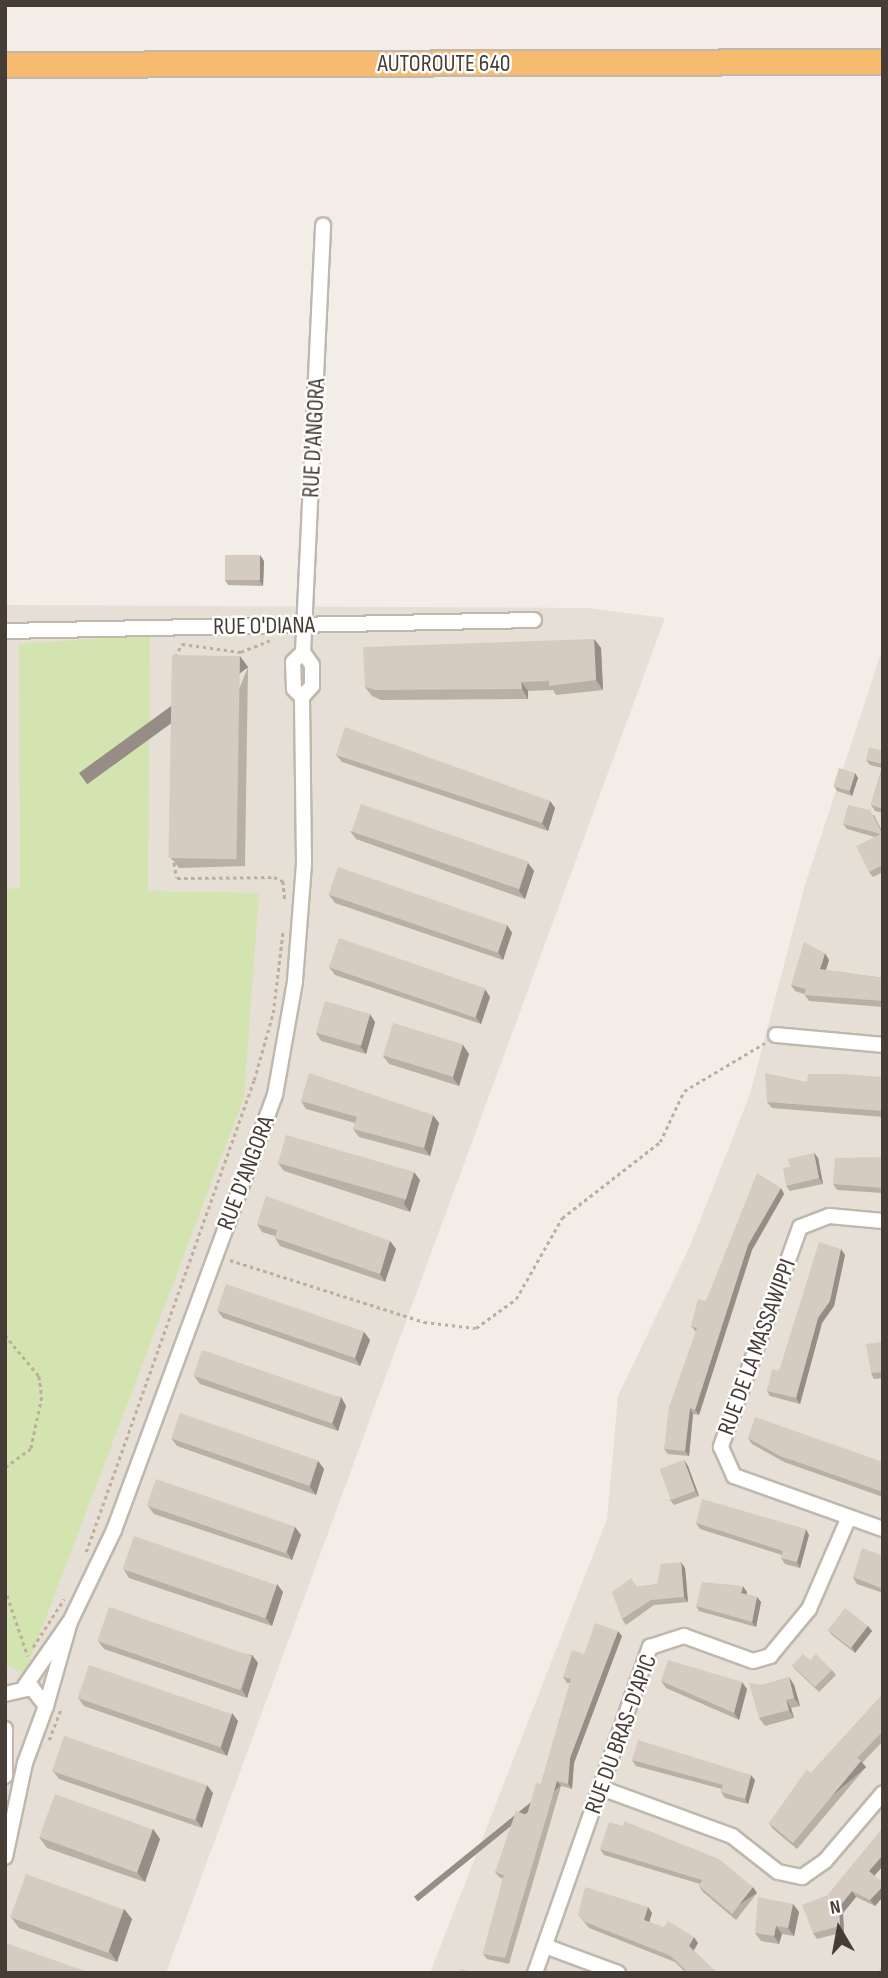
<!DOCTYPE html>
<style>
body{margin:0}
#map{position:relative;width:888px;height:1978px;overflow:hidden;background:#f2ede6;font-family:"Sofia Sans Condensed",sans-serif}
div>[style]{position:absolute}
.residential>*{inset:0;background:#e6dfd5}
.green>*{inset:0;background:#d3e4b1}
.path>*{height:2.5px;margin-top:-1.25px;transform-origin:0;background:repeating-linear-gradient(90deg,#beae9c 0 3.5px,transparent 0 7px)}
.roads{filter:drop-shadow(2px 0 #c0b7ad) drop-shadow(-2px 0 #c0b7ad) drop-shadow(0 2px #c0b7ad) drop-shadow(0 -2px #c0b7ad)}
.street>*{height:14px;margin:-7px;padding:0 7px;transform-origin:7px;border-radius:7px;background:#fff}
.highway>*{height:24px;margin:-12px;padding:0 12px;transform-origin:12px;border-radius:12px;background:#f6bb6e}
.wall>*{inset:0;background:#b8afa5}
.shaded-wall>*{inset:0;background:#968e86;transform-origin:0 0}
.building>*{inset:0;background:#d6cbc0;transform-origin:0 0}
span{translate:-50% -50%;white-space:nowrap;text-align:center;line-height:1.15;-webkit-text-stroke:5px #fff;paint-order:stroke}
.street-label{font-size:24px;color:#453d36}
.frame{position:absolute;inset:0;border:7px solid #453d36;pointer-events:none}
.north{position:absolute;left:804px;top:1894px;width:70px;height:70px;-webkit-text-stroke:5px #fff;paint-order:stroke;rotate:350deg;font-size:19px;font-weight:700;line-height:28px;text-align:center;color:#453d36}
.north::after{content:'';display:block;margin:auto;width:24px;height:32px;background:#453d36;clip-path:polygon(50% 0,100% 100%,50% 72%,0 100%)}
</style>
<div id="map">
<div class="residential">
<i style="clip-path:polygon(5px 605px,588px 608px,665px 618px,166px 1973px,5px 1973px)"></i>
<i style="clip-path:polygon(883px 647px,883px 1973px,430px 1973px,607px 1519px,618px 1396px,690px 1246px,750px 1094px,805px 885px)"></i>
</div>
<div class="green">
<i style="clip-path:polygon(150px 635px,148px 891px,259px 893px,244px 1097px,25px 1673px,5px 1665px,5px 890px,20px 887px,19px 644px)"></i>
</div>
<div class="path">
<i style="left:175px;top:657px;width:15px;rotate:-62deg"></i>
<i style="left:182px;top:644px;width:60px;rotate:7.7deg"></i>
<i style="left:241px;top:652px;width:31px;rotate:-22deg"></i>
<i style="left:173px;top:856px;width:22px;rotate:80deg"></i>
<i style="left:177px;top:878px;width:97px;rotate:-0.6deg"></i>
<i style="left:274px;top:877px;width:10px;rotate:24deg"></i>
<i style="left:283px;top:881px;width:18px;rotate:84deg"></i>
<i style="left:230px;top:1260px;width:204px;rotate:17.7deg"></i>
<i style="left:424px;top:1322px;width:52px;rotate:6.6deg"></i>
<i style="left:476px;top:1328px;width:49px;rotate:-35.9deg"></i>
<i style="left:516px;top:1299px;width:93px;rotate:-60.4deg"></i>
<i style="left:562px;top:1218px;width:124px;rotate:-37.8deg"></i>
<i style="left:660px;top:1142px;width:56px;rotate:-64.8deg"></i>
<i style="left:684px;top:1091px;width:94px;rotate:-30.7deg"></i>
<i style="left:5px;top:1335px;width:53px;rotate:50.3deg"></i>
<i style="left:39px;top:1376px;width:21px;rotate:82deg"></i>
<i style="left:42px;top:1397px;width:53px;rotate:101.9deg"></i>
<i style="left:31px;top:1449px;width:32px;rotate:144deg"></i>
<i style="left:86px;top:1552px;width:501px;rotate:-70.41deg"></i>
<i style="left:254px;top:1080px;width:70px;rotate:-74.2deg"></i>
<i style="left:273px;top:1013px;width:84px;rotate:-83.1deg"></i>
<i style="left:5px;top:1589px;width:71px;rotate:71.1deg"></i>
<i style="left:33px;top:1647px;width:57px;rotate:-57.1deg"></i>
<i style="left:49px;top:1740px;width:34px;rotate:-69deg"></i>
</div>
<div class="roads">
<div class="street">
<i style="left:5px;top:631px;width:529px;rotate:-1.19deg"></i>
<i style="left:302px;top:697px;width:11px;rotate:-135deg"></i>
<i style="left:294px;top:689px;width:27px;rotate:-92deg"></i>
<i style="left:293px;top:662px;width:14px;rotate:-45deg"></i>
<i style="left:776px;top:1035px;width:107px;rotate:5.3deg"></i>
<i style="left:883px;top:1221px;width:54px;rotate:-174.7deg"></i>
<i style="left:829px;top:1216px;width:31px;rotate:159deg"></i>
<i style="left:800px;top:1227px;width:234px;rotate:109.8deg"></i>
<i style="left:721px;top:1447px;width:32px;rotate:66deg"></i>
<i style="left:734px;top:1476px;width:158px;rotate:19.6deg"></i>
<i style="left:25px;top:1686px;width:77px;rotate:-55.1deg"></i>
<i style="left:5px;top:1694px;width:28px;rotate:-13deg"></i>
<i style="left:32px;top:1688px;width:23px;rotate:52deg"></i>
<i style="left:46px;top:1706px;width:61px;rotate:110.2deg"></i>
<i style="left:25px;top:1763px;width:96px;rotate:102deg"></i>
<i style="left:46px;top:1706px;width:87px;rotate:-74.1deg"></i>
<i style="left:70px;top:1622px;width:102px;rotate:-64.4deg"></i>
<i style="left:114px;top:1530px;width:464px;rotate:-69.7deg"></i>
<i style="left:275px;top:1095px;width:116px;rotate:-80deg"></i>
<i style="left:295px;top:981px;width:118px;rotate:-85.6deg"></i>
<i style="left:304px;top:863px;width:166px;rotate:-90.7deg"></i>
<i style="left:302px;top:697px;width:15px;rotate:-48deg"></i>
<i style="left:312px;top:686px;width:21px;rotate:-90deg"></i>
<i style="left:312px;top:665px;width:16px;rotate:-125deg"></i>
<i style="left:303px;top:652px;width:427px;rotate:-87.3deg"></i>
<i style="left:5px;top:1729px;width:47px;rotate:90deg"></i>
<i style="left:601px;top:1788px;width:140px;rotate:20.1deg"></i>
<i style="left:732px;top:1836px;width:58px;rotate:38deg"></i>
<i style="left:778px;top:1872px;width:25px;rotate:12deg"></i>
<i style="left:802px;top:1877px;width:28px;rotate:-35deg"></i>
<i style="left:825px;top:1861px;width:89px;rotate:-49.5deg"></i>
<i style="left:545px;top:1946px;width:78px;rotate:20.3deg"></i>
<i style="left:535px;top:1973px;width:346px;rotate:-70.6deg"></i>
<i style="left:650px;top:1647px;width:36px;rotate:-18deg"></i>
<i style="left:684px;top:1636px;width:73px;rotate:19.9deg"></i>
<i style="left:753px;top:1661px;width:18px;rotate:-16deg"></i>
<i style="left:770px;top:1656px;width:61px;rotate:-50.3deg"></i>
<i style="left:809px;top:1609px;width:100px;rotate:-66.5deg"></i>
</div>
<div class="highway">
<i style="left:5px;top:65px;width:878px;rotate:-0.2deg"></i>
</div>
</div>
<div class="wall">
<i style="clip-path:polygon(264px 561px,263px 586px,228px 585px,225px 580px)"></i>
<i style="clip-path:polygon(594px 639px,601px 648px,603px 690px,556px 695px,553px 690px,528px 691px,528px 699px,381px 700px,372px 696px,365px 687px)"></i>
<i style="clip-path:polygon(248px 667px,245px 866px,179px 868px,171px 858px)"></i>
<i style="clip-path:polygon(883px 751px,883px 813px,875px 811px,871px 805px,882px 768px,870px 765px,866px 760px)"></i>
<i style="clip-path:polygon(336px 755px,550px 801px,555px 808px,548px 831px,342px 762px)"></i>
<i style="clip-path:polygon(855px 773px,858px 778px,852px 796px,837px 791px,834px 786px)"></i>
<i style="clip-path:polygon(874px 815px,883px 833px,883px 872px,873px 877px,869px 872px,875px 837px,847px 829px,843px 824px)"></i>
<i style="clip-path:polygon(350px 831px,528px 863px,534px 871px,525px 899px,356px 839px)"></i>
<i style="clip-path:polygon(329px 895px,507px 925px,512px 933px,503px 960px,335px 903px)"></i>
<i style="clip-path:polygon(829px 960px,826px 970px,883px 978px,883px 1007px,809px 1001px,804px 994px,795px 991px,791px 985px)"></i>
<i style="clip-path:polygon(329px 967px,490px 997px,481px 1024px,335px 975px)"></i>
<i style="clip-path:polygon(375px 1022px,366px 1054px,321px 1041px,316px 1033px)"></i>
<i style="clip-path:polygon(463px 1045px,469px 1054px,459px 1086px,389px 1064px,383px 1056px)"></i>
<i style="clip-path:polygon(883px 1077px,883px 1117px,772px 1108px,767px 1102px,807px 1082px)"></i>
<i style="clip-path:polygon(301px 1101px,439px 1123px,430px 1156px,359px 1137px,353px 1129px,355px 1123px,306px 1109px)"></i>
<i style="clip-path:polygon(814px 1153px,818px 1158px,823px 1184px,790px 1191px,786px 1186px,790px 1167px)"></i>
<i style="clip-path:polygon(883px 1157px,883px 1193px,837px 1190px,833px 1184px)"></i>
<i style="clip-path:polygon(278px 1163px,420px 1180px,410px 1212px,284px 1171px)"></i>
<i style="clip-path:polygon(781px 1188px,784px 1194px,752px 1250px,699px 1415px,693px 1414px,689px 1456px,668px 1454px,664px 1449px,696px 1332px,691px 1326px,706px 1301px)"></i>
<i style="clip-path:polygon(257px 1224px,390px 1241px,396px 1249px,385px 1282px,280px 1246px,275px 1238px,275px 1236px,262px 1232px)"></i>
<i style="clip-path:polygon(841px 1249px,845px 1255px,834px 1306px,822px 1323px,800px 1404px,770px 1396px,767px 1391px,779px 1371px)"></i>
<i style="clip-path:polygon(217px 1310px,364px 1332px,370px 1340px,360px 1366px,223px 1318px)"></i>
<i style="clip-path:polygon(883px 1342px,883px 1378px,874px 1379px,871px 1373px)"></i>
<i style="clip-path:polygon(194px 1376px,341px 1397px,346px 1406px,338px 1431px,200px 1384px)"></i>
<i style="clip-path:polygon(171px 1438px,318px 1461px,324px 1469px,316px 1495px,177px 1446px)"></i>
<i style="clip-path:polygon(748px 1438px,883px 1462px,883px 1497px,784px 1462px,752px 1444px)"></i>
<i style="clip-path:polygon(684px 1460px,688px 1466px,699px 1496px,674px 1505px,670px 1500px)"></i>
<i style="clip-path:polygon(148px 1506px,295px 1527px,301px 1535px,292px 1560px,154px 1514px)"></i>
<i style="clip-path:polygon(696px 1523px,809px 1535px,800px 1568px,785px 1564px,781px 1558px,782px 1555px,700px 1529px)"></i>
<i style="clip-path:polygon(883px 1556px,883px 1593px,857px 1584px,853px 1577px)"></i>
<i style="clip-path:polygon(685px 1568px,688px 1602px,654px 1605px,626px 1625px,622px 1619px,637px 1587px,657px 1584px)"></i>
<i style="clip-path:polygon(124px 1570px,283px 1592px,272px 1626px,129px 1578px)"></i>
<i style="clip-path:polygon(747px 1592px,746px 1594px,757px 1597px,761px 1602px,756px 1627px,699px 1611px,696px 1606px)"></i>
<i style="clip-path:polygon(868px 1626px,872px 1631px,855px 1653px,832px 1635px,828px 1630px)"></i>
<i style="clip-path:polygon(622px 1636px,574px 1763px,572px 1789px,561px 1786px,509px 1964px,487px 1959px,483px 1954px,503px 1879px,499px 1877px,495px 1872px,527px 1815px,541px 1784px,570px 1683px,567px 1683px,563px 1677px,584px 1654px)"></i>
<i style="clip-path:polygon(98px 1641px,252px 1655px,258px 1663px,247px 1698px,104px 1649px)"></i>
<i style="clip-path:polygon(810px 1660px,832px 1670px,836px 1675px,819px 1692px,796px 1670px,792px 1665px)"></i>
<i style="clip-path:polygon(789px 1677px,794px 1685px,800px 1706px,791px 1708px,794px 1718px,765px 1726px,759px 1718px,763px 1685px)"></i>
<i style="clip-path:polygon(661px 1681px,747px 1689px,739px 1720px,666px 1688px)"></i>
<i style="clip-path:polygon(883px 1694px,883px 1741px,862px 1763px,866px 1767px,797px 1849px,773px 1829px,769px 1823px,811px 1773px)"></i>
<i style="clip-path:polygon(78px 1698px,238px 1721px,227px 1756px,84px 1706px)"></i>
<i style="clip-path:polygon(632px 1760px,755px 1780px,748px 1804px,725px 1798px,721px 1792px,722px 1789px,636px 1766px)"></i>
<i style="clip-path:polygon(53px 1771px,213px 1793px,202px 1828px,59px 1779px)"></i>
<i style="clip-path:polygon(883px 1828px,883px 1866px,874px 1876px,875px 1906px,856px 1897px,843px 1913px,844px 1932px,817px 1939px,813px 1933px,828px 1895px)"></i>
<i style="clip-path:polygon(153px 1829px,160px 1839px,145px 1882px,47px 1848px,39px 1837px)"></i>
<i style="clip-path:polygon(600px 1849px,757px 1893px,736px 1920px,703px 1892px,699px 1886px,700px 1884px,604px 1855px)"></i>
<i style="clip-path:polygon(793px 1904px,799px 1912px,794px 1936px,782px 1934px,779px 1944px,761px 1941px,755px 1933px)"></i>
<i style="clip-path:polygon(648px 1907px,652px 1913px,649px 1922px,698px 1943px,693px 1950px,717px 1973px,686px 1973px,675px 1962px,589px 1928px,578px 1914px)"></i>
<i style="clip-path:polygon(124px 1909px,132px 1919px,117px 1962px,19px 1928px,11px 1917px)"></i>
</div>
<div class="shaded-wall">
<i style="clip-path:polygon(260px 555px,264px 561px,263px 586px,259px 580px)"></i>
<i style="clip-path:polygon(594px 639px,601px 648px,603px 690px,596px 680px)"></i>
<i style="left:240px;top:656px;width:14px;height:199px;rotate:54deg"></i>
<i style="clip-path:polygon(521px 682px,528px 691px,528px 699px,522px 689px)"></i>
<i style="clip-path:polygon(855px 773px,858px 778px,852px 796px,849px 791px)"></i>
<i style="clip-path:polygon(550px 801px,555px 808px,548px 831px,542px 823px)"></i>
<i style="clip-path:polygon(528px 863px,534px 871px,525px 899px,519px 891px)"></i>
<i style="clip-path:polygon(507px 925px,512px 933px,503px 960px,498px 952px)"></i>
<i style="clip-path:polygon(825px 953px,829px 960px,824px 975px,820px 969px)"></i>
<i style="clip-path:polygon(485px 989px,490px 997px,481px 1024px,475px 1016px)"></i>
<i style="clip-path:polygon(370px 1014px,375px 1022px,366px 1054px,360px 1046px)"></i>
<i style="clip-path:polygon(463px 1045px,469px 1054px,459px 1086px,453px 1078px)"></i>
<i style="clip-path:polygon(433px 1115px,439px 1123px,430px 1156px,424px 1148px)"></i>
<i style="clip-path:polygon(814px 1153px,818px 1158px,823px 1184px,819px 1178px)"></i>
<i style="clip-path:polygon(414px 1172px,420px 1180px,410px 1212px,404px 1204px)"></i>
<i style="clip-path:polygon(781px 1188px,784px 1194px,752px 1250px,699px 1415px,695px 1410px,748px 1245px)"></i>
<i style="clip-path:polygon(390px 1241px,396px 1249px,385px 1282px,380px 1274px)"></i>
<i style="clip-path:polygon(841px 1249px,845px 1255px,834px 1306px,822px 1323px,800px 1404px,796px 1398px,818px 1318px)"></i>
<i style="clip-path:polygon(364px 1332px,370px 1340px,360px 1366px,355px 1358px)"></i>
<i style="clip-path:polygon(341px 1397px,346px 1406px,338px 1431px,332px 1423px)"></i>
<i style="clip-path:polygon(690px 1408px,693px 1414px,689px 1456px,685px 1451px)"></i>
<i style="clip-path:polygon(684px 1460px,688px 1466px,699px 1496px,695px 1491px)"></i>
<i style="clip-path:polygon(318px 1461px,324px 1469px,316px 1495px,310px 1487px)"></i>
<i style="clip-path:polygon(295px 1527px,301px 1535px,292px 1560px,287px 1552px)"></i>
<i style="clip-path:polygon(806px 1529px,809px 1535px,800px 1568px,797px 1562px)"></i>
<i style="clip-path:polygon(681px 1562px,685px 1568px,688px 1602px,684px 1597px)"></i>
<i style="clip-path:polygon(277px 1584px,283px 1592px,272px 1626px,266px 1618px)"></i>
<i style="clip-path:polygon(743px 1586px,747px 1592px,745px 1599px,741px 1593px)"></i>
<i style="clip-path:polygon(757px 1597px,761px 1602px,756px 1627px,752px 1622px)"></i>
<i style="clip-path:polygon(868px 1626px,872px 1631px,855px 1653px,852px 1647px)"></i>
<i style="clip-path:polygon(618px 1631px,622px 1636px,574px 1763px,572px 1789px,568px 1784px,570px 1758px)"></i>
<i style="clip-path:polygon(252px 1655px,258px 1663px,247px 1698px,242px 1690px)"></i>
<i style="clip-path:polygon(789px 1677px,794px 1685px,800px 1706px,794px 1698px)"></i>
<i style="clip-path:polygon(742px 1682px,747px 1689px,739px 1720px,734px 1713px)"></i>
<i style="clip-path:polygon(786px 1700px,791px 1708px,794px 1718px,789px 1710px)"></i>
<i style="clip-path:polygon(232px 1713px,238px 1721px,227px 1756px,221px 1748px)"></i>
<i style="left:861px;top:1761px;width:8px;height:107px;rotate:50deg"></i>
<i style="clip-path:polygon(751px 1775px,755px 1780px,748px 1804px,745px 1799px)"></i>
<i style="left:557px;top:1781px;width:6px;height:184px;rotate:51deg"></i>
<i style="clip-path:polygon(207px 1785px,213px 1793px,202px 1828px,196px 1820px)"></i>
<i style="clip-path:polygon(153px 1829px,160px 1839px,145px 1882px,137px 1872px)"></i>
<i style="clip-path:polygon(883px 1855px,883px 1866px,873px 1877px,869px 1871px)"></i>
<i style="clip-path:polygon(883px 1886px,883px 1897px,875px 1906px,870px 1900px)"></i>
<i style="left:753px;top:1887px;width:7px;height:34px;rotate:56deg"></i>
<i style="clip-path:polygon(852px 1891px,856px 1897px,843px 1913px,844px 1932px,840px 1926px,839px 1907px)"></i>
<i style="clip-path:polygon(793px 1904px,799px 1912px,794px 1936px,788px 1928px)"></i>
<i style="clip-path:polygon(648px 1907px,652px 1913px,648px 1926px,644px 1920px)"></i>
<i style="clip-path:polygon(124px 1909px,132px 1919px,117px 1962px,109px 1951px)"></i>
<i style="clip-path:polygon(776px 1926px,782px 1934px,779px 1944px,774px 1936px)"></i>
<i style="clip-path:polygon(694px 1937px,698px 1943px,693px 1952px,689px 1946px)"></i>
</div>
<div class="building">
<i style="left:225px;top:555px;width:35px;height:25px"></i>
<i style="clip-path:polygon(594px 639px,596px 680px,549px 686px,549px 681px,521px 682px,522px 689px,375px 690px,365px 687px,363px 647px)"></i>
<i style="left:172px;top:655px;width:68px;height:203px;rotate:1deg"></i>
<i style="clip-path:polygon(345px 727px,550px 801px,542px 823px,336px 755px)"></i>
<i style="clip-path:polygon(869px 747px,883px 751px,883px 764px,866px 760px)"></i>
<i style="clip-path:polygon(883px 767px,883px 809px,871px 805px)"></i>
<i style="left:839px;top:768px;width:17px;height:19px;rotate:17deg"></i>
<i style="left:361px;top:804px;width:177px;height:29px;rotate:19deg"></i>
<i style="clip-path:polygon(848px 805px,870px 810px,883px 835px,883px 867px,881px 866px,869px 872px,856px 846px,881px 834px,843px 824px)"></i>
<i style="left:338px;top:867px;width:179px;height:29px;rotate:19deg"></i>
<i style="left:339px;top:938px;width:155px;height:31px;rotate:19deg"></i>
<i style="clip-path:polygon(804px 942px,825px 953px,820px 969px,883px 978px,883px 1001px,804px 995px,806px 989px,791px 985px)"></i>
<i style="left:325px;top:1001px;width:47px;height:33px;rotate:16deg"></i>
<i style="left:393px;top:1023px;width:73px;height:34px;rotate:17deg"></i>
<i style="clip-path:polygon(309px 1073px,433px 1115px,424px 1148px,353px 1129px,357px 1117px,301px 1101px)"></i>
<i style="clip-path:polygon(765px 1073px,807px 1082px,808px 1074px,843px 1074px,883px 1077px,883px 1111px,767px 1102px)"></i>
<i style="left:286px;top:1135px;width:133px;height:29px;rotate:16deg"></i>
<i style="clip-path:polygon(814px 1153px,819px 1178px,786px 1186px,783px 1168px,790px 1167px,788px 1159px)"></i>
<i style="clip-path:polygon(883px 1157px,883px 1188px,833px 1184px,835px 1158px)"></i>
<i style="clip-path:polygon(757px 1173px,781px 1188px,748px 1245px,695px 1410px,690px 1408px,685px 1451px,664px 1449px,669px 1407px,697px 1328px,691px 1326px,698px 1299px,706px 1301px)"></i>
<i style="clip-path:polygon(266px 1196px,390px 1241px,380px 1274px,275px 1238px,277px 1230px,257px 1224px)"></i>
<i style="clip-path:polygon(819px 1242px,841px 1249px,830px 1301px,818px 1318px,796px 1398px,767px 1391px,772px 1369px,779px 1371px)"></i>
<i style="left:226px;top:1284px;width:146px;height:28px;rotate:19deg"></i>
<i style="clip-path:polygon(883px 1342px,883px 1372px,871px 1373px,866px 1344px)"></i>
<i style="left:202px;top:1350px;width:147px;height:27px;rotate:19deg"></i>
<i style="left:180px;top:1413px;width:146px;height:27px;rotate:19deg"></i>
<i style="clip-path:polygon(755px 1417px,883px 1462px,883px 1492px,780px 1456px,748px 1438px)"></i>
<i style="left:684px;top:1460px;width:33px;height:26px;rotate:70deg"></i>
<i style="left:156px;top:1479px;width:147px;height:28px;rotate:19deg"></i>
<i style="clip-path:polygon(702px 1499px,806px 1529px,797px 1562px,781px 1558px,783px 1551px,696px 1523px)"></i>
<i style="left:134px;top:1536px;width:151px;height:35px;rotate:19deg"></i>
<i style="clip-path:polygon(862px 1548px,883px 1556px,883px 1589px,853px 1577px)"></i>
<i style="clip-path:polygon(681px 1562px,684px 1597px,651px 1600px,622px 1619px,612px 1592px,631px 1578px,637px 1587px,657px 1584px,661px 1564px)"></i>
<i style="clip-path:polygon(702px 1582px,743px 1586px,741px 1593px,757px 1597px,752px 1622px,696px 1606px)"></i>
<i style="left:109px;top:1607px;width:151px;height:36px;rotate:19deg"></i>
<i style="left:845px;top:1608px;width:29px;height:28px;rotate:38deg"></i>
<i style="clip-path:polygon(595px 1623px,618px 1631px,570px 1758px,568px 1784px,557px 1781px,505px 1958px,483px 1954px,504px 1875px,495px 1872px,516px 1811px,527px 1815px,536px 1783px,541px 1784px,571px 1679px,563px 1677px,572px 1650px,584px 1654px)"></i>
<i style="clip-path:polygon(803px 1654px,810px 1660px,816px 1654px,832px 1670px,815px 1687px,792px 1665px)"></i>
<i style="clip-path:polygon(668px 1660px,742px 1682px,734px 1713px,661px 1681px)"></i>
<i style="left:89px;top:1665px;width:151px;height:35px;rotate:19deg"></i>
<i style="clip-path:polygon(789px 1677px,794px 1698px,786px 1700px,789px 1710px,759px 1718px,749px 1683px,763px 1685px)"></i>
<i style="clip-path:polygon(883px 1694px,883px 1731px,857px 1758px,861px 1761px,793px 1843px,769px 1823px,807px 1769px,811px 1773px)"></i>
<i style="left:64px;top:1736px;width:151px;height:37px;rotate:19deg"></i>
<i style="clip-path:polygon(638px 1740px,751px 1775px,745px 1799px,721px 1792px,723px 1785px,632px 1760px)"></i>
<i style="left:55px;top:1794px;width:104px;height:46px;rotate:20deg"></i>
<i style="clip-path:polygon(624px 1821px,719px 1859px,753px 1887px,732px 1914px,699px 1886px,702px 1880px,600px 1849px,609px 1822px,623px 1826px)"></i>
<i style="clip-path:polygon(883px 1828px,883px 1855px,869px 1871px,883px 1883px,883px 1886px,870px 1900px,852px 1891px,839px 1907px,840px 1926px,813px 1933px,802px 1905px,828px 1895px)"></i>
<i style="left:26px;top:1874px;width:104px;height:46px;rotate:20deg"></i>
<i style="clip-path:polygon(585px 1887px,648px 1907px,644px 1920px,664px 1927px,668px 1921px,694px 1937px,689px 1946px,717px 1973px,688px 1973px,671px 1956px,585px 1922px,578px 1914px)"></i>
<i style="clip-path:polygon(758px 1897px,793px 1904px,788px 1928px,776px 1926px,774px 1936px,755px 1933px)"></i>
<i style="clip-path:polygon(5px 1943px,91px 1973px,5px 1973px)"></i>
<i style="clip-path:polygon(883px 1965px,883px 1973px,877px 1973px)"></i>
<i style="clip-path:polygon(461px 1969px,474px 1973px,459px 1973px)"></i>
</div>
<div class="street-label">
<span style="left:444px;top:64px">AUTOROUTE 640</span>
<span style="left:314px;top:438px;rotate:-87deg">RUE D'ANGORA</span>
<span style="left:264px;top:626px;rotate:-1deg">RUE O'DIANA</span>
<span style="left:246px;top:1173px;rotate:-69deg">RUE D'ANGORA</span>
<span style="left:757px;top:1347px;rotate:-70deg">RUE DE LA MASSAWIPPI</span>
<span style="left:621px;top:1734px;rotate:-70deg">RUE DU BRAS-D'APIC</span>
</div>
<div class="frame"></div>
<div class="north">N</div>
</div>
